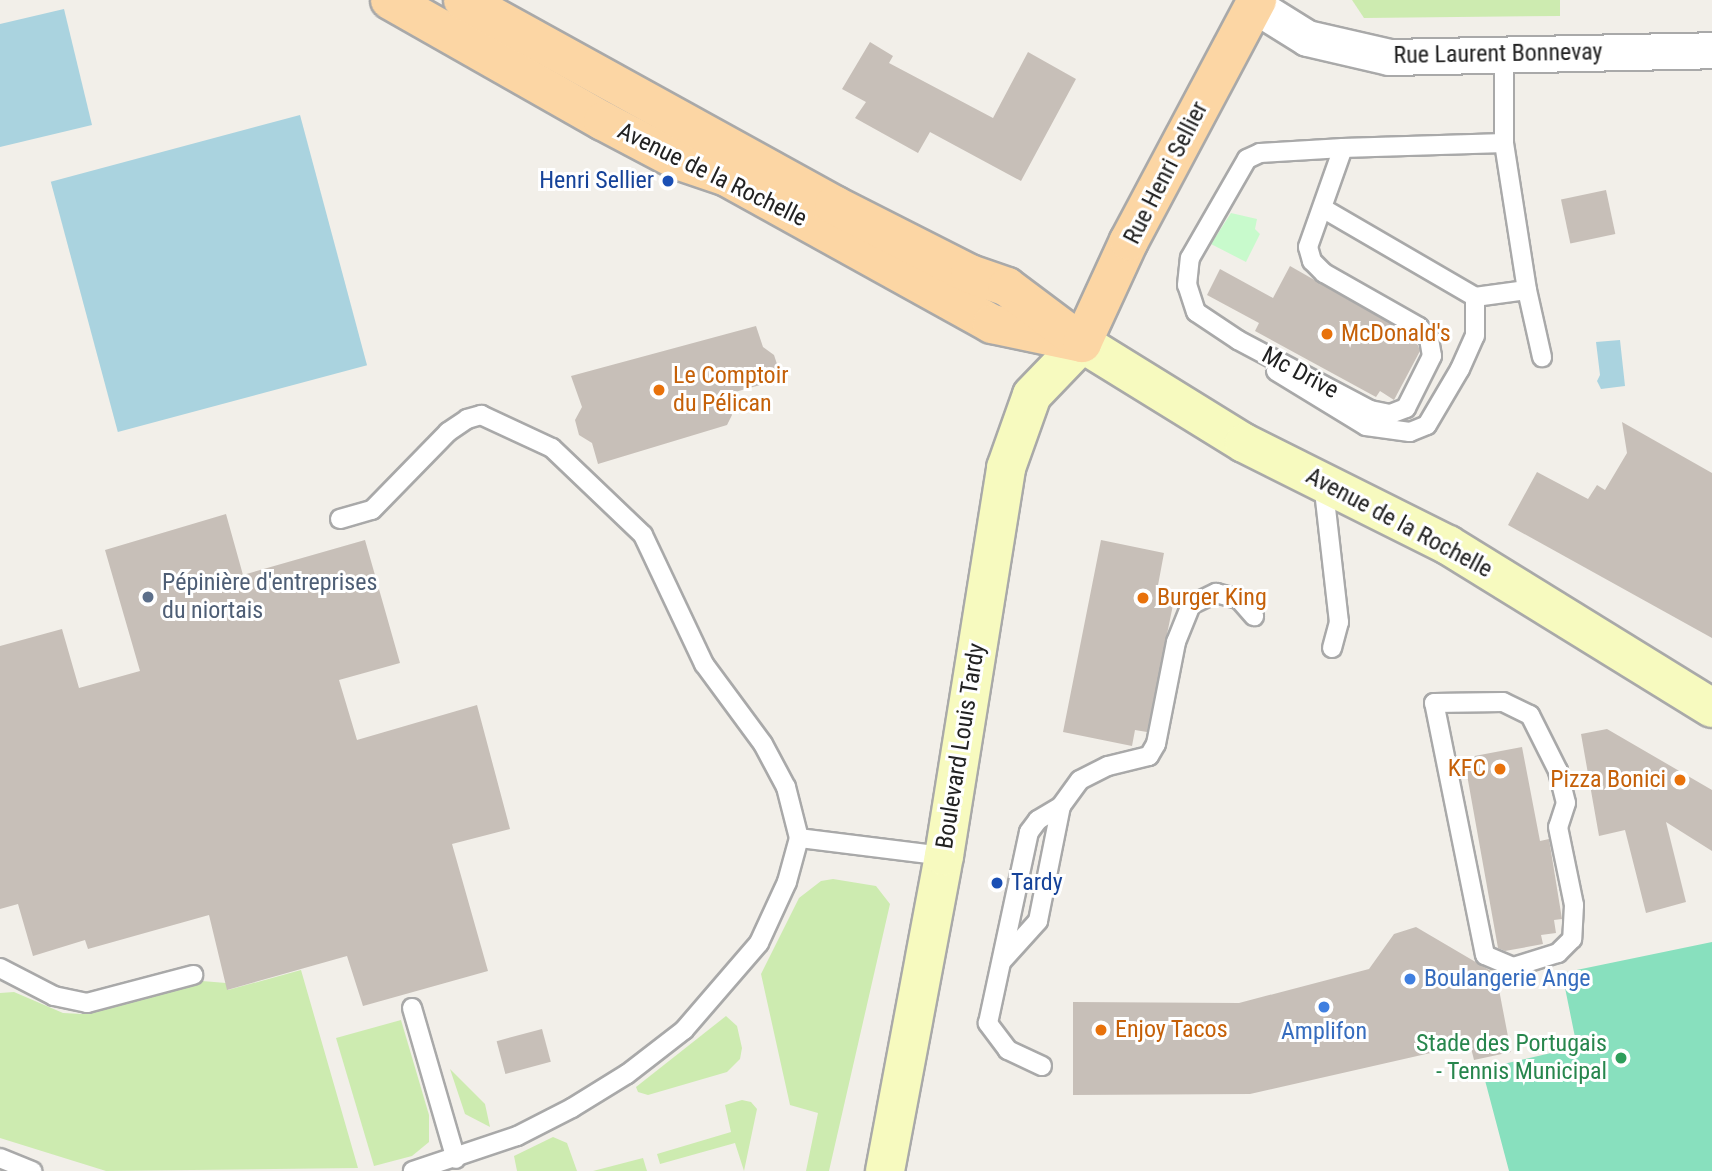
<!DOCTYPE html>
<meta charset="utf-8">
<style>
body{margin:0}
#map{position:relative;width:1712px;height:1171px;overflow:hidden;background:#f2efe9;font-family:"Roboto Condensed",sans-serif}
div>[style]{position:absolute}
.grass>*{inset:0;background:#cdebb0}
.park>*{inset:0;background:#c8facc}
.pitch>*{inset:0;background:#88e0be}
.water>*{inset:0;background:#aad3df;transform-origin:0 0}
.building>*{inset:0;background:#c7bfb8;transform-origin:0 0}
.roads{filter:drop-shadow(2px 0 #a9a9a9) drop-shadow(-2px 0 #a9a9a9) drop-shadow(0 2px #a9a9a9) drop-shadow(0 -2px #a9a9a9)}
.lane>*{height:18px;margin:-9px;padding:0 9px;transform-origin:9px;border-radius:9px;background:#fff}
.street>*{height:35px;margin:-17.5px;padding:0 17.5px;transform-origin:17.5px;border-radius:17.5px;background:#fff}
.secondary>*{height:38px;margin:-19px;padding:0 19px;transform-origin:19px;border-radius:19px;background:#f7fabf}
.primary>*{height:38px;margin:-19px;padding:0 19px;transform-origin:19px;border-radius:19px;background:#fcd6a4}
.dots>*{width:19px;height:19px;translate:-50% -50%;box-sizing:border-box;border:4px solid #fff;border-radius:50%}
span{translate:-50% -50%;white-space:nowrap;text-align:center;line-height:1.15;-webkit-text-stroke:6px #fff;paint-order:stroke}
.street-label{font-size:24px;color:#222}
.transit-label{font-size:24px;color:#164399}
.right{translate:-100% -50%;text-align:right}
.left{translate:0 -50%;text-align:left}
.food-label{font-size:24px;color:#c56008}
.service-label{font-size:24px;color:#4e5e75}
.shop-label{font-size:24px;color:#366cbe}
.leisure-label{font-size:24px;color:#27864d}
</style>
<div id="map">
<div class="grass">
<i style="clip-path:polygon(1352px 0,1560px 0,1560px 16px,1364px 18px)"></i>
<i style="clip-path:polygon(833px 879px,876px 886px,890px 904px,829px 1171px,806px 1171px,818px 1113px,790px 1105px,761px 974px,799px 898px,821px 881px)"></i>
<i style="clip-path:polygon(301px 970px,358px 1168px,106px 1171px,0 1138px,0 993px,14px 992px,63px 1013px,82px 1014px,202px 981px,226px 983px,228px 990px)"></i>
<i style="clip-path:polygon(726px 1016px,737px 1026px,742px 1048px,740px 1059px,727px 1072px,648px 1095px,638px 1092px,636px 1087px)"></i>
<i style="clip-path:polygon(401px 1020px,429px 1115px,429px 1142px,412px 1156px,374px 1166px,336px 1038px)"></i>
<i style="clip-path:polygon(450px 1069px,485px 1104px,490px 1127px,465px 1114px)"></i>
<i style="clip-path:polygon(742px 1100px,751px 1102px,757px 1109px,744px 1171px,735px 1143px,660px 1164px,657px 1154px,731px 1132px,725px 1105px)"></i>
<i style="clip-path:polygon(553px 1137px,567px 1143px,577px 1171px,517px 1171px,514px 1156px)"></i>
<i style="clip-path:polygon(643px 1158px,647px 1171px,593px 1171px)"></i>
</div>
<div class="park">
<i style="clip-path:polygon(1231px 213px,1257px 219px,1255px 229px,1260px 234px,1246px 262px,1211px 244px)"></i>
</div>
<div class="pitch">
<i style="clip-path:polygon(1712px 942px,1712px 1171px,1509px 1171px,1482px 1069px,1577px 1047px,1562px 973px)"></i>
</div>
<div class="water">
<i style="clip-path:polygon(64px 9px,92px 125px,0 147px,0 24px)"></i>
<i style="left:300px;top:115px;width:259px;height:258px;rotate:75deg"></i>
<i style="clip-path:polygon(1620px 340px,1625px 386px,1601px 389px,1597px 381px,1600px 375px,1596px 342px)"></i>
</div>
<div class="building">
<i style="clip-path:polygon(870px 42px,893px 56px,889px 63px,993px 118px,1028px 52px,1076px 79px,1021px 181px,930px 132px,918px 153px,855px 118px,866px 102px,842px 89px)"></i>
<i style="left:1606px;top:190px;width:45px;height:46px;rotate:78deg"></i>
<i style="clip-path:polygon(1290px 266px,1409px 334px,1407px 338px,1418px 345px,1420px 351px,1394px 400px,1380px 391px,1376px 397px,1255px 331px,1259px 323px,1207px 295px,1220px 269px,1273px 298px)"></i>
<i style="clip-path:polygon(756px 326px,763px 347px,774px 355px,782px 379px,724px 395px,732px 415px,727px 425px,598px 464px,592px 443px,579px 435px,575px 420px,582px 407px,571px 376px)"></i>
<i style="clip-path:polygon(1622px 422px,1712px 473px,1712px 638px,1508px 525px,1537px 472px,1588px 499px,1597px 485px,1605px 490px,1627px 453px)"></i>
<i style="clip-path:polygon(226px 514px,243px 575px,365px 540px,400px 663px,339px 680px,357px 740px,477px 705px,510px 829px,452px 844px,488px 971px,363px 1006px,347px 956px,227px 990px,209px 915px,88px 949px,85px 940px,33px 956px,18px 904px,0 909px,0 646px,62px 629px,79px 688px,140px 671px,105px 550px)"></i>
<i style="clip-path:polygon(1101px 540px,1164px 553px,1156px 596px,1174px 600px,1147px 732px,1135px 730px,1132px 746px,1063px 732px)"></i>
<i style="clip-path:polygon(1607px 729px,1712px 790px,1712px 851px,1666px 822px,1686px 902px,1646px 913px,1625px 830px,1599px 836px,1581px 734px)"></i>
<i style="clip-path:polygon(1522px 747px,1540px 841px,1549px 839px,1562px 919px,1554px 920px,1556px 933px,1541px 935px,1543px 944px,1505px 951px,1498px 948px,1464px 758px)"></i>
<i style="clip-path:polygon(1416px 927px,1496px 974px,1511px 1052px,1474px 1060px,1470px 1044px,1250px 1094px,1073px 1095px,1073px 1002px,1239px 1003px,1369px 969px,1394px 934px)"></i>
<i style="left:542px;top:1029px;width:34px;height:47px;rotate:75deg"></i>
</div>
<div class="roads">
<div class="lane">
<i style="left:1343px;top:148px;width:105px;rotate:109.5deg"></i>
<i style="left:1308px;top:247px;width:15px;rotate:74deg"></i>
<i style="left:1312px;top:261px;width:17px;rotate:45deg"></i>
<i style="left:1324px;top:273px;width:109px;rotate:29.6deg"></i>
<i style="left:1419px;top:327px;width:16px;rotate:50deg"></i>
<i style="left:1429px;top:339px;width:17px;rotate:80deg"></i>
<i style="left:1432px;top:356px;width:58px;rotate:116.6deg"></i>
<i style="left:1406px;top:408px;width:17px;rotate:159deg"></i>
<i style="left:1390px;top:414px;width:20px;rotate:-169deg"></i>
<i style="left:1370px;top:410px;width:149px;rotate:-152.1deg"></i>
<i style="left:1238px;top:340px;width:50px;rotate:-146.3deg"></i>
<i style="left:1196px;top:312px;width:28px;rotate:-108deg"></i>
<i style="left:1187px;top:285px;width:27px;rotate:-84deg"></i>
<i style="left:1190px;top:258px;width:114px;rotate:-60.1deg"></i>
<i style="left:1247px;top:159px;width:14px;rotate:-25deg"></i>
<i style="left:1260px;top:153px;width:83px;rotate:-3.4deg"></i>
<i style="left:1343px;top:148px;width:161px;rotate:-1.8deg"></i>
<i style="left:1504px;top:143px;width:87px;rotate:-90deg"></i>
<i style="left:1324px;top:209px;width:175px;rotate:30.2deg"></i>
<i style="left:1475px;top:297px;width:52px;rotate:-7.7deg"></i>
<i style="left:1527px;top:290px;width:149px;rotate:-98.9deg"></i>
<i style="left:1527px;top:290px;width:69px;rotate:77.4deg"></i>
<i style="left:1276px;top:371px;width:105px;rotate:31.4deg"></i>
<i style="left:1366px;top:426px;width:44px;rotate:7.8deg"></i>
<i style="left:1410px;top:432px;width:18px;rotate:-22deg"></i>
<i style="left:1427px;top:425px;width:65px;rotate:-59.5deg"></i>
<i style="left:1460px;top:369px;width:36px;rotate:-66deg"></i>
<i style="left:1475px;top:336px;width:39px;rotate:-90deg"></i>
<i style="left:1323px;top:482px;width:141px;rotate:83.5deg"></i>
<i style="left:1339px;top:622px;width:27px;rotate:105deg"></i>
<i style="left:340px;top:519px;width:33px;rotate:-16deg"></i>
<i style="left:372px;top:510px;width:109px;rotate:-45.7deg"></i>
<i style="left:448px;top:432px;width:23px;rotate:-34deg"></i>
<i style="left:467px;top:419px;width:15px;rotate:-16deg"></i>
<i style="left:481px;top:415px;width:78px;rotate:24.9deg"></i>
<i style="left:552px;top:448px;width:126px;rotate:43.7deg"></i>
<i style="left:643px;top:535px;width:143px;rotate:64.7deg"></i>
<i style="left:704px;top:664px;width:99px;rotate:53.6deg"></i>
<i style="left:763px;top:744px;width:49px;rotate:61.9deg"></i>
<i style="left:786px;top:787px;width:53px;rotate:75.7deg"></i>
<i style="left:799px;top:838px;width:46px;rotate:105.3deg"></i>
<i style="left:787px;top:882px;width:67px;rotate:114.7deg"></i>
<i style="left:759px;top:943px;width:115px;rotate:130.8deg"></i>
<i style="left:684px;top:1030px;width:72px;rotate:142.3deg"></i>
<i style="left:627px;top:1074px;width:65px;rotate:148.3deg"></i>
<i style="left:572px;top:1108px;width:62px;rotate:153deg"></i>
<i style="left:517px;top:1136px;width:110px;rotate:161.4deg"></i>
<i style="left:1503px;top:702px;width:30px;rotate:26deg"></i>
<i style="left:1530px;top:715px;width:63px;rotate:63.4deg"></i>
<i style="left:1558px;top:771px;width:33px;rotate:76deg"></i>
<i style="left:1566px;top:803px;width:25px;rotate:108deg"></i>
<i style="left:1558px;top:827px;width:80px;rotate:78.4deg"></i>
<i style="left:1574px;top:905px;width:34px;rotate:93deg"></i>
<i style="left:1572px;top:939px;width:20px;rotate:135deg"></i>
<i style="left:1558px;top:953px;width:47px;rotate:162.7deg"></i>
<i style="left:1513px;top:967px;width:30px;rotate:-157deg"></i>
<i style="left:1485px;top:955px;width:257px;rotate:-101.4deg"></i>
<i style="left:1434px;top:703px;width:69px;rotate:-0.8deg"></i>
<i style="left:799px;top:838px;width:146px;rotate:7.1deg"></i>
<i style="left:1002px;top:961px;width:54px;rotate:-48deg"></i>
<i style="left:1038px;top:921px;width:117px;rotate:-78.7deg"></i>
<i style="left:0;top:968px;width:61px;rotate:27.4deg"></i>
<i style="left:54px;top:996px;width:34px;rotate:12deg"></i>
<i style="left:87px;top:1003px;width:110px;rotate:-14.8deg"></i>
<i style="left:412px;top:1008px;width:157px;rotate:73.8deg"></i>
<i style="left:1042px;top:1066px;width:38px;rotate:-155deg"></i>
<i style="left:1008px;top:1050px;width:34px;rotate:-127deg"></i>
<i style="left:988px;top:1023px;width:195px;rotate:-77.9deg"></i>
<i style="left:1029px;top:832px;width:15px;rotate:-53deg"></i>
<i style="left:1038px;top:820px;width:27px;rotate:-31deg"></i>
<i style="left:1061px;top:806px;width:32px;rotate:-54deg"></i>
<i style="left:1080px;top:780px;width:31px;rotate:-27deg"></i>
<i style="left:1108px;top:766px;width:42px;rotate:-13.7deg"></i>
<i style="left:1149px;top:756px;width:14px;rotate:-60deg"></i>
<i style="left:1156px;top:744px;width:104px;rotate:-78.9deg"></i>
<i style="left:1176px;top:642px;width:40px;rotate:-68deg"></i>
<i style="left:1191px;top:605px;width:28px;rotate:-26deg"></i>
<i style="left:1216px;top:593px;width:24px;rotate:15deg"></i>
<i style="left:1239px;top:599px;width:23px;rotate:49deg"></i>
<i style="left:0;top:1158px;width:35px;rotate:22deg"></i>
</div>
<div class="street">
<i style="left:1254px;top:5px;width:62px;rotate:31.9deg"></i>
<i style="left:1307px;top:38px;width:84px;rotate:13deg"></i>
<i style="left:1389px;top:57px;width:323px;rotate:-1.2deg"></i>
</div>
<div class="secondary">
<i style="left:885px;top:1171px;width:320px;rotate:-79.4deg"></i>
<i style="left:944px;top:856px;width:393px;rotate:-80.9deg"></i>
<i style="left:1006px;top:468px;width:77px;rotate:-70.4deg"></i>
<i style="left:1032px;top:395px;width:72px;rotate:-46.1deg"></i>
<i style="left:1082px;top:343px;width:190px;rotate:31.7deg"></i>
<i style="left:1244px;top:443px;width:228px;rotate:26.6deg"></i>
<i style="left:1448px;top:545px;width:310px;rotate:31.7deg"></i>
</div>
<div class="primary">
<i style="left:390px;top:0;width:245px;rotate:29.6deg"></i>
<i style="left:603px;top:121px;width:84px;rotate:27.8deg"></i>
<i style="left:677px;top:160px;width:53px;rotate:18.8deg"></i>
<i style="left:727px;top:177px;width:303px;rotate:29deg"></i>
<i style="left:992px;top:324px;width:92px;rotate:11.9deg"></i>
<i style="left:463px;top:0;width:424px;rotate:28.9deg"></i>
<i style="left:834px;top:205px;width:153px;rotate:26.9deg"></i>
<i style="left:970px;top:274px;width:39px;rotate:19deg"></i>
<i style="left:1007px;top:287px;width:80px;rotate:36.9deg"></i>
<i style="left:1082px;top:343px;width:112px;rotate:-65.3deg"></i>
<i style="left:1129px;top:241px;width:273px;rotate:-62deg"></i>
</div>
</div>
<div class="dots">
<i style="left:668px;top:181px;background:#1a4fb4"></i>
<i style="left:1327px;top:334px;background:#e8710a"></i>
<i style="left:659px;top:390px;background:#e8710a"></i>
<i style="left:148px;top:597px;background:#5c6f8a"></i>
<i style="left:1143px;top:598px;background:#e8710a"></i>
<i style="left:1500px;top:769px;background:#e8710a"></i>
<i style="left:1680px;top:780px;background:#e8710a"></i>
<i style="left:997px;top:883px;background:#1a4fb4"></i>
<i style="left:1410px;top:979px;background:#3f7fe0"></i>
<i style="left:1324px;top:1007px;background:#3f7fe0"></i>
<i style="left:1101px;top:1030px;background:#e8710a"></i>
<i style="left:1621px;top:1058px;background:#2e9e5b"></i>
</div>
<div class="street-label">
<span style="left:1498px;top:54px;rotate:-1deg">Rue Laurent Bonnevay</span>
<span style="left:1166px;top:173px;rotate:-63deg">Rue Henri Sellier</span>
<span style="left:712px;top:175px;rotate:26deg">Avenue de la Rochelle</span>
<span style="left:1300px;top:373px;rotate:28deg">Mc Drive</span>
<span style="left:1399px;top:523px;rotate:28deg">Avenue de la Rochelle</span>
<span style="left:961px;top:746px;rotate:-81deg">Boulevard Louis Tardy</span>
</div>
<div class="transit-label">
<span class="right" style="left:654px;top:181px">Henri Sellier</span>
<span class="left" style="left:1011px;top:883px">Tardy</span>
</div>
<div class="food-label">
<span class="left" style="left:1341px;top:334px">McDonald's</span>
<span class="left" style="left:673px;top:390px">Le Comptoir<br>du Pélican</span>
<span class="left" style="left:1157px;top:598px">Burger King</span>
<span class="right" style="left:1486px;top:769px">KFC</span>
<span class="right" style="left:1666px;top:780px">Pizza Bonici</span>
<span class="left" style="left:1115px;top:1030px">Enjoy Tacos</span>
</div>
<div class="service-label">
<span class="left" style="left:162px;top:597px">Pépinière d'entreprises<br>du niortais</span>
</div>
<div class="shop-label">
<span class="left" style="left:1424px;top:979px">Boulangerie Ange</span>
<span style="left:1324px;top:1032px">Amplifon</span>
</div>
<div class="leisure-label">
<span class="right" style="left:1607px;top:1058px">Stade des Portugais<br>- Tennis Municipal</span>
</div>
</div>
